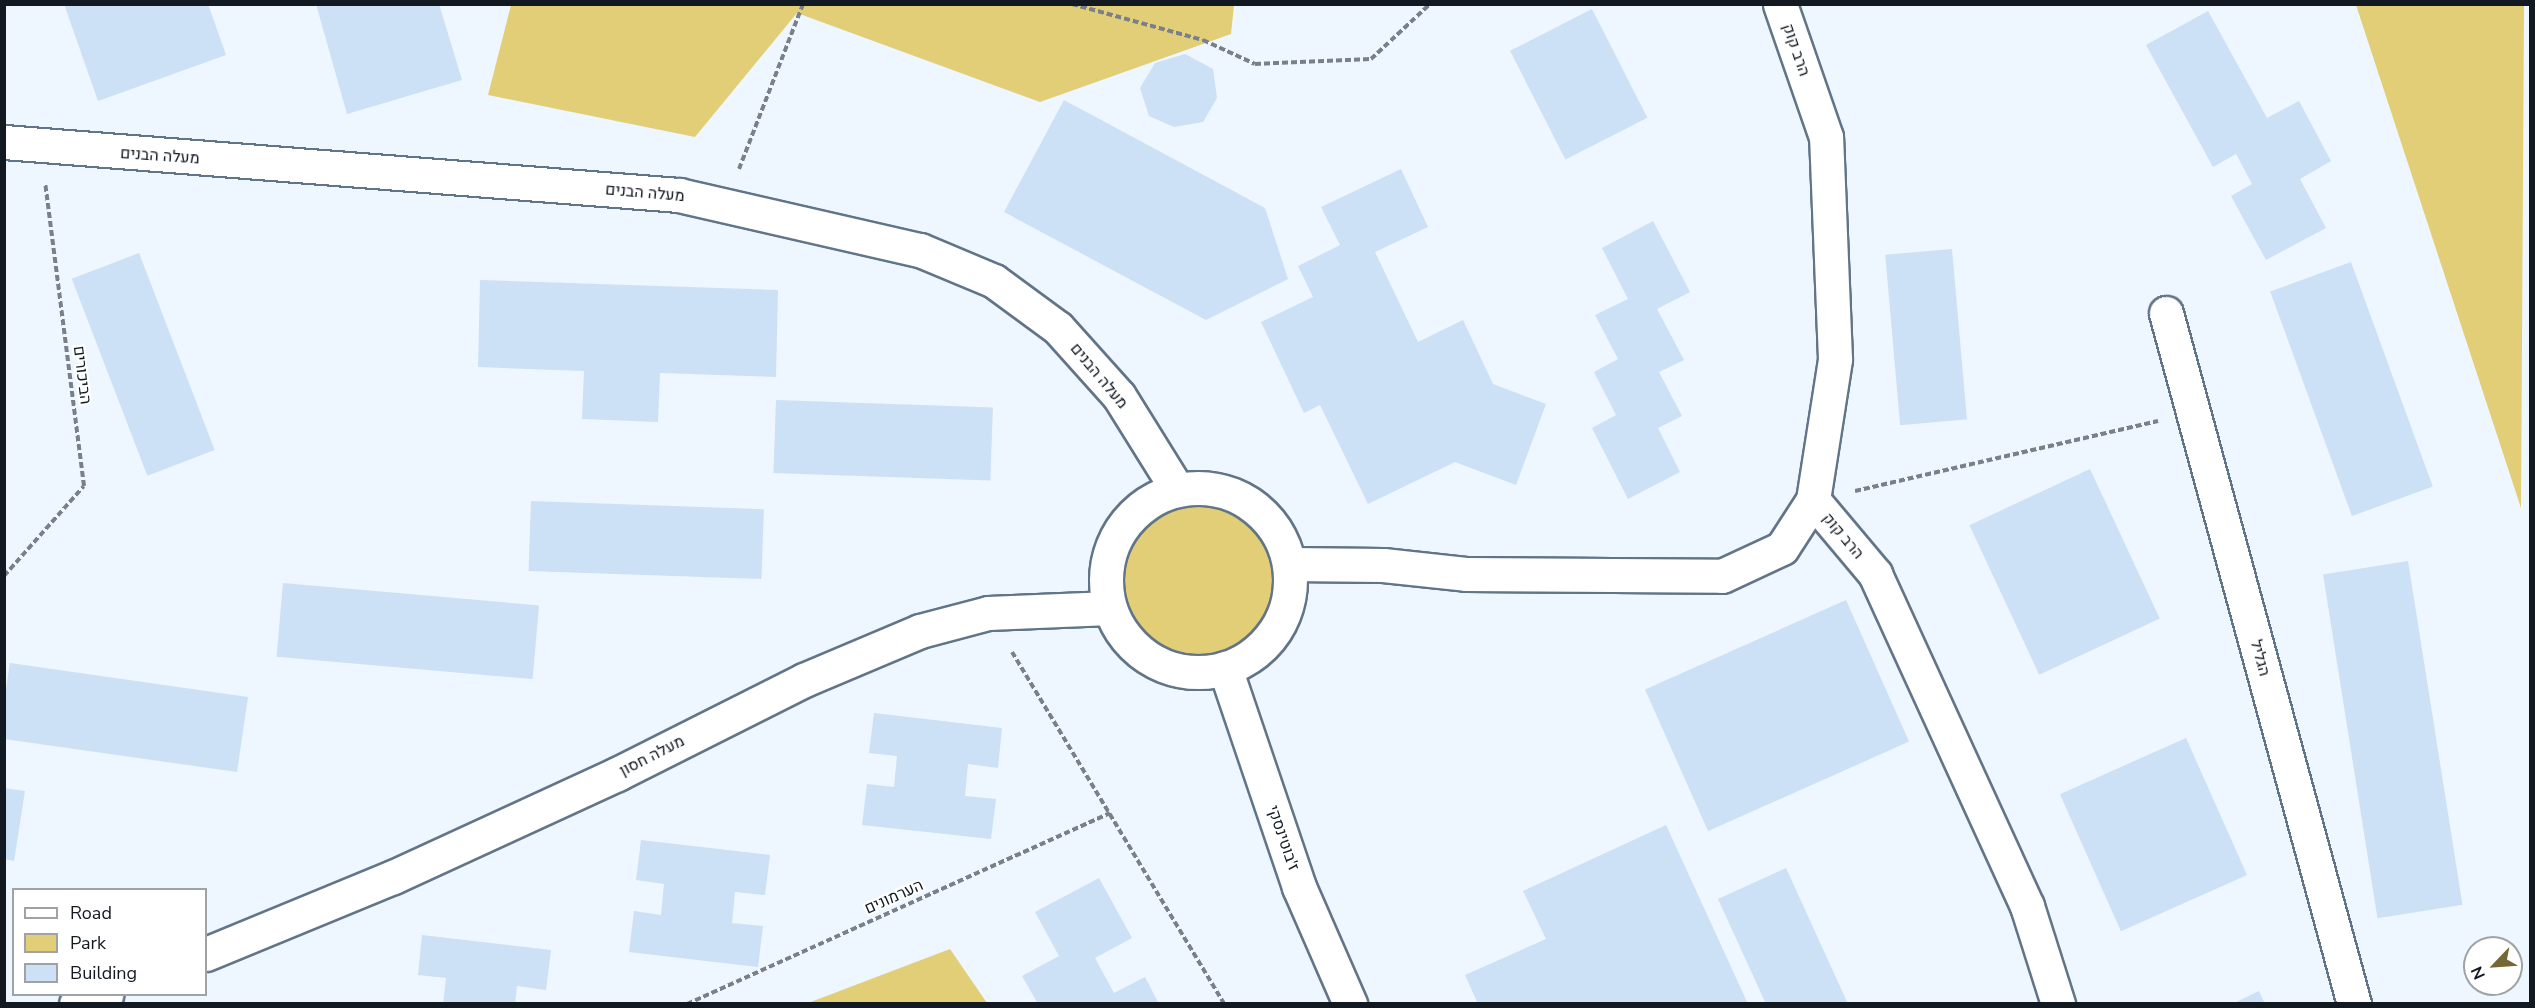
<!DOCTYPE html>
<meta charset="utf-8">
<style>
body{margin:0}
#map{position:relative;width:2535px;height:1008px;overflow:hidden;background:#eef6ff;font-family:"Nunito Sans",Heebo,sans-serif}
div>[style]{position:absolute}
.green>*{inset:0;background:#e1ce77}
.round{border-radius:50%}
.building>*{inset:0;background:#cce0f6;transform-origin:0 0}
.path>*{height:4px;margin-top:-2px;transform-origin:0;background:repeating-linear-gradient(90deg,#798089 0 6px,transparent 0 9px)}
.roads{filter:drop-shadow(2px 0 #627588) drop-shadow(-2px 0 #627588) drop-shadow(0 2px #627588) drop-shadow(0 -2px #627588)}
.minor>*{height:33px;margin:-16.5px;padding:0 16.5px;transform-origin:16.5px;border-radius:16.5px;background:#fff}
.minor>.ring{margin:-16.5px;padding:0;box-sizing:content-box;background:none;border:33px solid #fff;border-radius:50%}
span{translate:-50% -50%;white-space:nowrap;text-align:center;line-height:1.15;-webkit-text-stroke:4.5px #fff;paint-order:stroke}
.street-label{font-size:16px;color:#121921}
.frame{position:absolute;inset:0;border:6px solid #121921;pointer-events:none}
.legend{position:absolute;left:12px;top:888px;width:195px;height:108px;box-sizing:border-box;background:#fff;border:2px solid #a0a3a6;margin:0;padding:8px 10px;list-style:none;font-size:18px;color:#121921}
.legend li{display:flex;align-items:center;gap:12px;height:30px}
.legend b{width:30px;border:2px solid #a0a3a6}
.north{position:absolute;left:2463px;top:936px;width:60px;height:60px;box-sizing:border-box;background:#fff;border:2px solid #a0a3a6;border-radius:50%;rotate:245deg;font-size:16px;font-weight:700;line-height:24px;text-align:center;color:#121921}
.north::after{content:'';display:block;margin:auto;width:21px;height:27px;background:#746835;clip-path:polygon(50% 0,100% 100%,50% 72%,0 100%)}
</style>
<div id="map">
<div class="green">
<i style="clip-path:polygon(511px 5px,511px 4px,1234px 5px,1231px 34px,1040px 102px,797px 13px,695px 137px,488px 95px)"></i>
<i style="clip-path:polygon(2356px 5px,2524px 5px,2521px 509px,2521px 508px)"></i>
<i class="round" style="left:1119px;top:502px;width:156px;height:156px"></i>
<i style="clip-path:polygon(950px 949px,987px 1003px,808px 1003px)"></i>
</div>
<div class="building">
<i style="clip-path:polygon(64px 4px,208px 4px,226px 55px,98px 101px)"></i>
<i style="clip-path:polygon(316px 4px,439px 4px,462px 80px,347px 114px)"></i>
<i style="left:1592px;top:9px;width:122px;height:92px;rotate:63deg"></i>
<i style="clip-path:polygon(2208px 11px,2267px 118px,2299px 101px,2331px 161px,2300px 179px,2326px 228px,2266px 260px,2231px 196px,2252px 184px,2236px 154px,2213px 167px,2146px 45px)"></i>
<i style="clip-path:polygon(1185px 54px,1213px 69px,1217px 98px,1203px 122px,1174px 127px,1149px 116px,1140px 88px,1155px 63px)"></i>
<i style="clip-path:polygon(1064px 100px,1265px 208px,1288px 279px,1206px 320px,1004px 212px)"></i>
<i style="clip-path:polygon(1401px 169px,1428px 227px,1375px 252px,1418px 342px,1463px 320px,1493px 384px,1546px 404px,1516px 485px,1455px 462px,1368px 504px,1320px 405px,1304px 413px,1261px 322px,1313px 297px,1298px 266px,1340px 245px,1321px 207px)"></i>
<i style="clip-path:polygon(1653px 221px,1690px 292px,1657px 309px,1684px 360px,1659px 372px,1682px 416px,1658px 428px,1680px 472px,1628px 499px,1592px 428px,1616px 415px,1594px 372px,1618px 359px,1595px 315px,1628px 299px,1602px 248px)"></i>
<i style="left:1952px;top:249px;width:171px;height:67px;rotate:85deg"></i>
<i style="left:139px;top:253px;width:211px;height:72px;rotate:69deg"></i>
<i style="left:2351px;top:262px;width:239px;height:86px;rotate:70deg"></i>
<i style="clip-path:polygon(480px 280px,778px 290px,776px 377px,660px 373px,658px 422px,582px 419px,584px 371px,478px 367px)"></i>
<i style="left:776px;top:400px;width:217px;height:73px;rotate:2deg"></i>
<i style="left:2090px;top:469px;width:165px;height:133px;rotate:65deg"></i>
<i style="left:531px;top:501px;width:233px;height:70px;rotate:2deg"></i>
<i style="left:2408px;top:561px;width:348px;height:86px;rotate:81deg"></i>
<i style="left:283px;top:583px;width:257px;height:74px;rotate:5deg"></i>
<i style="left:1846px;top:600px;width:155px;height:220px;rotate:66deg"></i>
<i style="clip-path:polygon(10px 663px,248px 697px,237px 772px,4px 739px,4px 701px)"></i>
<i style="clip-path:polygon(874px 713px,1002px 728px,998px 768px,968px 764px,965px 796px,996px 799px,991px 839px,862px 825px,867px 784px,894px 787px,897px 756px,869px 753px)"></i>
<i style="left:2186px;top:738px;width:150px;height:138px;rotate:66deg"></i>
<i style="clip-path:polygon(4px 788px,25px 791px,14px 861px,4px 859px)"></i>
<i style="clip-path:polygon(1666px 825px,1748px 1004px,1478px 1004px,1465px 975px,1546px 939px,1523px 891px)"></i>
<i style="clip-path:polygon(641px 840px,770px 855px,765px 895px,735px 892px,732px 923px,763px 926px,758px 967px,629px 952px,634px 911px,661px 915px,664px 884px,636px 880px)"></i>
<i style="clip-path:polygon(1786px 868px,1848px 1004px,1766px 1004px,1718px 899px)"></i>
<i style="clip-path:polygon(1099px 878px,1132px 938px,1095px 958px,1114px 993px,1145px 977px,1159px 1004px,1038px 1004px,1022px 976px,1059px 956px,1035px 912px)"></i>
<i style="clip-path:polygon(422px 935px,551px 950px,546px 990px,517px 986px,515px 1004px,443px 1004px,446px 978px,418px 975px)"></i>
<i style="clip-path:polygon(2259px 991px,2265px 1004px,2232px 1004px)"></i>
</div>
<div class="path">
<i style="left:1072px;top:4px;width:136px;rotate:15.4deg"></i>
<i style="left:1203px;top:40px;width:57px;rotate:24.8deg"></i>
<i style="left:1255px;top:64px;width:116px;rotate:-2.5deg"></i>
<i style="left:1371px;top:59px;width:81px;rotate:-43deg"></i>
<i style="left:739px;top:169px;width:177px;rotate:-68.8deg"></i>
<i style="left:1855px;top:491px;width:311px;rotate:-13deg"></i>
<i style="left:4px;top:576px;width:120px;rotate:-48.4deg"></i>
<i style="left:84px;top:486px;width:305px;rotate:-97.3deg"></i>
<i style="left:1012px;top:652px;width:411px;rotate:58.9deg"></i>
<i style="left:687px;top:1004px;width:464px;rotate:-24.3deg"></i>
</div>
<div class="roads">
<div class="minor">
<i style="left:4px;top:142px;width:677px;rotate:4.49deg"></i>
<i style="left:679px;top:195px;width:247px;rotate:12.9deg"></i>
<i style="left:920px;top:250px;width:80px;rotate:22.7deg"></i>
<i style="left:994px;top:281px;width:79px;rotate:36.3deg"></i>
<i style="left:1058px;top:328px;width:91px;rotate:48.1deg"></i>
<i style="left:1119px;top:396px;width:110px;rotate:58.1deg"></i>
<i style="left:2166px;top:313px;width:716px;rotate:74.78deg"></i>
<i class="ring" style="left:1106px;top:488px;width:151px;height:151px"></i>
<i style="left:1813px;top:500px;width:97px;rotate:50deg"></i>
<i style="left:1875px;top:574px;width:365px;rotate:65.4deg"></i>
<i style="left:2027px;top:906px;width:103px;rotate:72.4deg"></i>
<i style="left:1289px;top:564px;width:94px;rotate:0.6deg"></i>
<i style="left:1383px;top:565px;width:83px;rotate:6.2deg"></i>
<i style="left:1466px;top:574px;width:256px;rotate:0.4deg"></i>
<i style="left:1722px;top:576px;width:66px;rotate:-25deg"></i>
<i style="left:1782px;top:548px;width:57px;rotate:-57.1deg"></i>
<i style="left:1813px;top:500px;width:143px;rotate:-81.1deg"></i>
<i style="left:1835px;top:359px;width:222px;rotate:-92.3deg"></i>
<i style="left:1826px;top:137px;width:141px;rotate:-109.1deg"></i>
<i style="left:1225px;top:668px;width:231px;rotate:71.3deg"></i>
<i style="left:1299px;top:887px;width:128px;rotate:66.4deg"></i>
<i style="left:206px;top:954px;width:202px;rotate:-22.4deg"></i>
<i style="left:393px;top:877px;width:247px;rotate:-24.7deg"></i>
<i style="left:617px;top:774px;width:209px;rotate:-26.7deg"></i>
<i style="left:804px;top:680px;width:126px;rotate:-22.9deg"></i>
<i style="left:920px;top:631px;width:70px;rotate:-14.8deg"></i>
<i style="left:988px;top:613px;width:122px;rotate:-2.3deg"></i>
<i style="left:76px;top:1004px;width:32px;rotate:-18deg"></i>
</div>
</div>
<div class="street-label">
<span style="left:1796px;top:50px;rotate:71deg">הרב קוק</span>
<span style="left:160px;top:156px;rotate:4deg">מעלה הבנים</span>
<span style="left:645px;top:193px;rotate:5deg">מעלה הבנים</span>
<span style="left:82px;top:375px;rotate:83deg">הביכורים</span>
<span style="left:1099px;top:376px;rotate:50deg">מעלה הבנים</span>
<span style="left:1843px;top:536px;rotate:50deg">הרב קוק</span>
<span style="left:2260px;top:658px;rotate:75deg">הגליל</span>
<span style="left:652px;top:756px;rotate:-27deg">מעלה חסון</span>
<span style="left:1283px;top:838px;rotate:71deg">ז'בוטינסקי</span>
<span style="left:894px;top:897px;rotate:-24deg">הערמונים</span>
</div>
<div class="frame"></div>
<ul class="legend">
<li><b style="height:8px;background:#fff"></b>Road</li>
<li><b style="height:16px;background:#e1ce77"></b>Park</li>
<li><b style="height:16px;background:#cce0f6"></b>Building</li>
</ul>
<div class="north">N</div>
</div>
